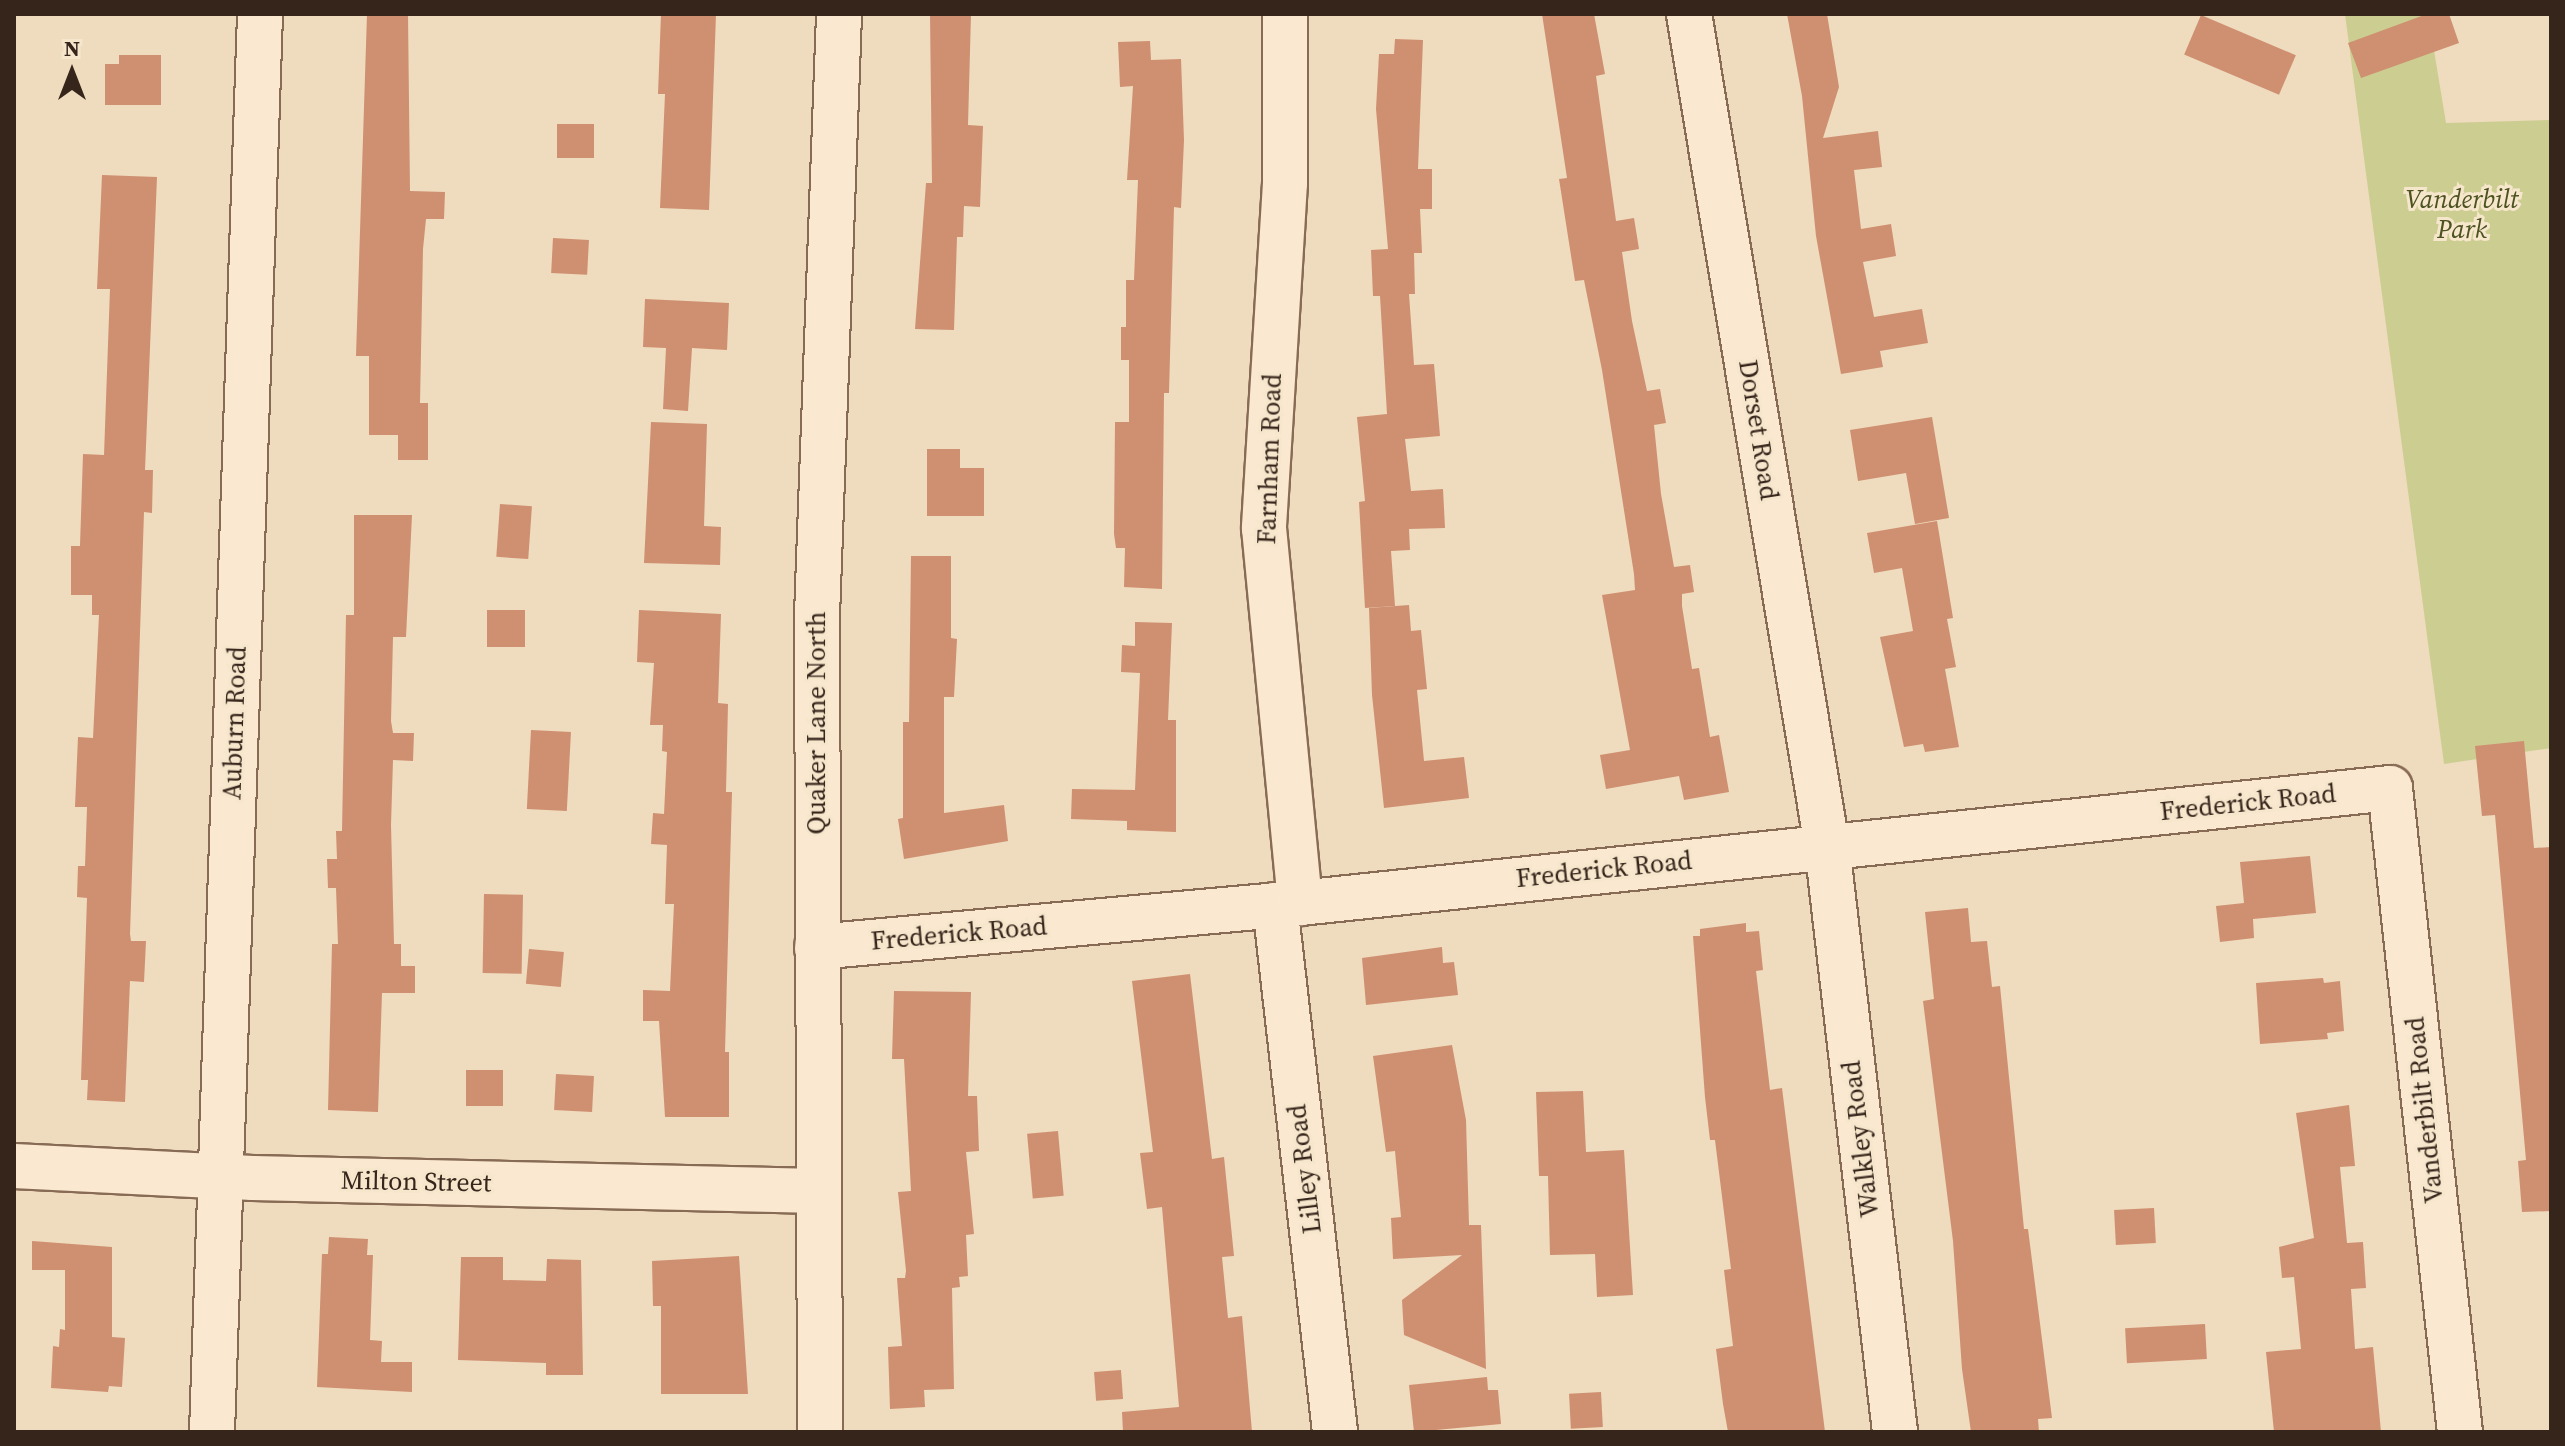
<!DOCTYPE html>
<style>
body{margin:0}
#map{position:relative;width:2565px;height:1446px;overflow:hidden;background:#efdbbd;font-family:"Source Serif 4",serif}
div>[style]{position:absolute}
.green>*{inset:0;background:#cccd91}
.building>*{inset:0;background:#cf8f71;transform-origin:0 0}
.roads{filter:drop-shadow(2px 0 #886b55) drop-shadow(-2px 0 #886b55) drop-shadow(0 2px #886b55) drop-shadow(0 -2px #886b55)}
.minor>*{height:44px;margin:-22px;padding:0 22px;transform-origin:22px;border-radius:22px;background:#fae9d0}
span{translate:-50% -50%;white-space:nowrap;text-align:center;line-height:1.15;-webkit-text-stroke:6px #f6e6cc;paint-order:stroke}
.park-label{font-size:26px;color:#4c5321;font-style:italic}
.street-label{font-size:26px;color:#36251b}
.frame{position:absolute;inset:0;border:16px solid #36251b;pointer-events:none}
.north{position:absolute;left:32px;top:32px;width:80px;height:80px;-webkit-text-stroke:6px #f6e6cc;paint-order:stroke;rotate:0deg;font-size:22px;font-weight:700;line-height:32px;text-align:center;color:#36251b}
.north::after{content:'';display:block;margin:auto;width:28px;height:36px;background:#36251b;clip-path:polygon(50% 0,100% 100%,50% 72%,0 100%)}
</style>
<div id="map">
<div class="green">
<i style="clip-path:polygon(2345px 14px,2428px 14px,2446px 123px,2551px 120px,2551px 748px,2444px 764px)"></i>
</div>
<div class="building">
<i style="clip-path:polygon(367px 14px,408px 14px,410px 191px,445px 192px,444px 219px,426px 219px,423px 249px,420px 403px,428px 403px,428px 460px,398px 460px,398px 435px,369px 435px,369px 356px,356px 356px)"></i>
<i style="clip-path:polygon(661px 14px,716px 14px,709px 210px,660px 208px,665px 94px,658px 94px)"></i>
<i style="clip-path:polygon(930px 14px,971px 14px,968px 125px,983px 126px,980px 207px,964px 206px,963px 237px,957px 237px,954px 330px,915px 329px,926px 183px,932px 183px)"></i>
<i style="clip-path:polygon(1542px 14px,1594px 14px,1605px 74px,1596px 76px,1616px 221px,1634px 218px,1639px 249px,1622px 252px,1632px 321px,1647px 391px,1660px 389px,1666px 423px,1654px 425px,1661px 494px,1674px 567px,1690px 565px,1694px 592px,1682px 594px,1682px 606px,1692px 669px,1699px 668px,1710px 737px,1719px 735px,1729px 792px,1684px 800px,1679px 776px,1606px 789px,1600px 755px,1630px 750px,1602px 595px,1635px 590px,1634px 574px,1602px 370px,1584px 280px,1575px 281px,1559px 179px,1567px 178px)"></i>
<i style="clip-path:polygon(1787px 14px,1827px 14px,1839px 87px,1823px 138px,1878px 131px,1882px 167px,1854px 170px,1861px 229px,1891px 224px,1896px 256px,1863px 262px,1874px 317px,1922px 309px,1928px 343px,1880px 351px,1883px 367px,1841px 374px,1816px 236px,1802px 96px)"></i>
<i style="clip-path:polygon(2427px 14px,2449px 14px,2459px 43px,2361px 78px,2348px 43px)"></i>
<i style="left:2201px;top:15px;width:103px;height:43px;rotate:23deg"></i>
<i style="clip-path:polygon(1395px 39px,1423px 40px,1418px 169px,1432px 169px,1432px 209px,1420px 209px,1422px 253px,1414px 253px,1415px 294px,1409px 294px,1414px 365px,1434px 364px,1440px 436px,1405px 439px,1411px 491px,1443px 489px,1445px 528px,1409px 529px,1410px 550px,1391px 551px,1395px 606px,1365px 608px,1359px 502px,1365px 501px,1357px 417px,1387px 414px,1380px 296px,1373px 296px,1371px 250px,1388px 249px,1376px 109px,1379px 54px,1394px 54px)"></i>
<i style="clip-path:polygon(1150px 41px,1151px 60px,1181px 59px,1184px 140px,1181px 208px,1174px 207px,1169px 393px,1164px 393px,1162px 589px,1124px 587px,1125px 548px,1116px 548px,1114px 534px,1115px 422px,1129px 422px,1129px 360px,1121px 360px,1121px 327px,1126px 327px,1126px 280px,1134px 280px,1138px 180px,1127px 180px,1133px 86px,1120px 87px,1118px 42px)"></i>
<i style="clip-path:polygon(119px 55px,161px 55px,161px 105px,105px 105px,105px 64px,119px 64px)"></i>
<i style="left:557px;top:124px;width:37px;height:34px"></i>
<i style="clip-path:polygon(102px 175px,157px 177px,145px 470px,153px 470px,152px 513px,144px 512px,130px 934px,131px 941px,146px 941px,144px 982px,130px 981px,125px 1102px,87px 1100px,88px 1080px,81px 1080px,87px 898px,77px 897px,78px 866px,85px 866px,87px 807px,75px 807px,78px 737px,93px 738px,99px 615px,92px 615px,92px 595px,71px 595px,71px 546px,80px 546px,83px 454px,104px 455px,110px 289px,97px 289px)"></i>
<i style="left:553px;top:238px;width:36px;height:35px;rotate:3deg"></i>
<i style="clip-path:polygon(645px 299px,729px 303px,727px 350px,692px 348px,688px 411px,663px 409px,666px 348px,643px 347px)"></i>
<i style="clip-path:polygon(1932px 417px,1949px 518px,1915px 524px,1906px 473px,1858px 481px,1850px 430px)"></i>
<i style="clip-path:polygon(651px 422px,707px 424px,704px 526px,721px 527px,720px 565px,644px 563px)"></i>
<i style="clip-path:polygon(927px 449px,960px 449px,960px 468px,984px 468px,984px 516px,927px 516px)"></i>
<i style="left:500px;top:504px;width:32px;height:53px;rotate:4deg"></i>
<i style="clip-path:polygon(354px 515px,412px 515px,406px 637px,393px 637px,391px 721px,393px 733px,414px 733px,413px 761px,393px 760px,391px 825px,394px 944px,401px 944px,401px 966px,415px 966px,415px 993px,382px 993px,378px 1112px,328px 1110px,332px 944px,338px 944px,336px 888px,328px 888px,327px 859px,337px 859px,336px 831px,342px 831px,346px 615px,354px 615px)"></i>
<i style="clip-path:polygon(1937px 521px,1953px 618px,1947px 619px,1956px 667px,1945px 669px,1959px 747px,1925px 752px,1923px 744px,1904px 747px,1880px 637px,1913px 631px,1902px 568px,1874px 573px,1867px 533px)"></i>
<i style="clip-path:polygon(911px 556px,951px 556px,951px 638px,957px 639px,954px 697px,944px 697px,944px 813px,1004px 805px,1008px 841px,904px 859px,898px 819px,903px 818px,903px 722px,909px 722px)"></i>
<i style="clip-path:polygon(1409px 605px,1411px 631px,1421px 630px,1427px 689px,1417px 690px,1424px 761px,1464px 757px,1469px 798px,1384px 808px,1372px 695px,1369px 608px)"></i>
<i style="left:487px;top:610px;width:38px;height:37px"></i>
<i style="clip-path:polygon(639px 610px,721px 614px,718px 703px,728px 704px,726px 792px,732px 792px,725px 1052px,729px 1052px,729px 1117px,665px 1117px,659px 1021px,643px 1021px,643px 990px,670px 991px,674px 904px,665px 904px,667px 845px,651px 844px,653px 813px,664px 814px,667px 752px,662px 751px,663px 725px,650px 725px,654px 663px,637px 662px)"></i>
<i style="clip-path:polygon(1135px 622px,1172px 623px,1168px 720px,1176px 720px,1176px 832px,1127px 830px,1127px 821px,1071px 819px,1072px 789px,1135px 790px,1140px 673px,1121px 672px,1122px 645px,1135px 646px)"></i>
<i style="left:531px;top:730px;width:40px;height:79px;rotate:3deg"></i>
<i style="clip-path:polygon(2524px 741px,2534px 848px,2551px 847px,2551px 1211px,2522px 1212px,2518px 1161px,2526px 1160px,2495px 815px,2482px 816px,2475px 746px)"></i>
<i style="clip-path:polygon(2310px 856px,2316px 913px,2253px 919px,2254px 938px,2220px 942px,2216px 906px,2244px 903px,2240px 862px)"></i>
<i style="left:484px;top:894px;width:39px;height:79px;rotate:1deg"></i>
<i style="clip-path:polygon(1968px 908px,1971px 942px,1987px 941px,1992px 987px,2000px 986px,2024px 1229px,2028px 1229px,2052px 1418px,2038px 1419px,2039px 1432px,1971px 1432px,1962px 1369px,1953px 1241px,1923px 1001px,1934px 999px,1925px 912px)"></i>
<i style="clip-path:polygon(1746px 923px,1746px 932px,1759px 931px,1763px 970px,1756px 971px,1770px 1090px,1782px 1088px,1825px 1432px,1728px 1432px,1723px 1404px,1716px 1349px,1733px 1346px,1724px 1270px,1731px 1269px,1715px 1140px,1710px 1140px,1705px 1097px,1693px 936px,1700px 936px,1700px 929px)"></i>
<i style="clip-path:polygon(1442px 947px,1443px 963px,1454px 962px,1458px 995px,1366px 1005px,1362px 958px)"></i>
<i style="left:529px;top:949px;width:35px;height:35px;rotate:5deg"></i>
<i style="clip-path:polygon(1190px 974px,1212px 1159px,1224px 1157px,1234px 1256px,1222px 1257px,1228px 1318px,1242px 1316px,1252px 1432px,1123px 1432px,1122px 1412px,1179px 1407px,1162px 1207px,1147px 1209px,1140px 1153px,1153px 1152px,1132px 981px)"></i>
<i style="clip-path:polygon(2323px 978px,2324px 983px,2340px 981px,2344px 1031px,2327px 1033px,2328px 1039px,2260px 1044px,2256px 983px)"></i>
<i style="clip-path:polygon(894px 991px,971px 992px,968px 1096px,977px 1096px,979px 1151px,966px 1152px,974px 1234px,966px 1235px,968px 1276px,959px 1277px,960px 1287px,952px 1288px,954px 1389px,924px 1390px,925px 1407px,890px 1409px,888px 1347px,902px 1346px,897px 1278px,905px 1278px,906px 1271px,898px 1192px,911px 1191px,904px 1059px,892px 1059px)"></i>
<i style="clip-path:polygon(1452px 1045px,1466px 1120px,1469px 1225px,1481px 1225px,1486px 1369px,1404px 1335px,1402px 1300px,1462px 1255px,1393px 1259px,1391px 1218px,1401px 1217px,1395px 1151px,1386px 1152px,1373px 1056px)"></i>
<i style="left:466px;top:1070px;width:37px;height:36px"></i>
<i style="left:556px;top:1074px;width:38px;height:36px;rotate:3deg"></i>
<i style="clip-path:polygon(1583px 1091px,1586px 1152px,1624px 1150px,1633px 1295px,1597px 1297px,1595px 1254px,1550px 1255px,1548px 1176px,1539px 1176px,1536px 1092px)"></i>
<i style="clip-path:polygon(2349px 1105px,2355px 1166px,2340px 1167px,2347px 1243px,2363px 1242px,2366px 1288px,2351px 1289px,2355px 1349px,2373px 1347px,2381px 1432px,2274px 1432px,2266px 1352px,2301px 1349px,2294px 1277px,2282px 1278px,2279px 1247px,2314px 1238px,2296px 1113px)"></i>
<i style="left:1058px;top:1131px;width:65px;height:31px;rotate:85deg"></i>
<i style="left:2154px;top:1208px;width:35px;height:40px;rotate:87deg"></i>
<i style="clip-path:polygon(329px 1237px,368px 1239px,367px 1255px,373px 1255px,370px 1340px,382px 1341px,381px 1362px,412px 1362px,412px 1392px,317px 1387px,322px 1254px,328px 1254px)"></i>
<i style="clip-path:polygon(32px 1241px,112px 1247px,112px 1337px,125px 1338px,122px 1387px,109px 1386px,108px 1392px,51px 1388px,53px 1346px,59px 1347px,60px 1329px,65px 1330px,65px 1270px,32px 1270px)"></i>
<i style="clip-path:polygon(739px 1256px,748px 1394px,661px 1394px,661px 1306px,653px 1306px,652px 1261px)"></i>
<i style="clip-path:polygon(461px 1257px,503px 1257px,503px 1280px,546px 1281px,547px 1259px,581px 1260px,583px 1375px,546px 1375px,546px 1363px,458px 1360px)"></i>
<i style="left:2205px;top:1324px;width:35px;height:80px;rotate:87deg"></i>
<i style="left:1121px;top:1370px;width:29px;height:27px;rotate:86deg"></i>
<i style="clip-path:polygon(1487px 1377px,1488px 1390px,1498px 1390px,1501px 1424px,1414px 1432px,1409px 1385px)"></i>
<i style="left:1601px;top:1392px;width:35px;height:32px;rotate:87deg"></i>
</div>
<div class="roads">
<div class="minor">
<i style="left:1285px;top:14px;width:169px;rotate:90deg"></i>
<i style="left:1285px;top:183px;width:346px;rotate:93.5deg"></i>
<i style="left:1264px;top:528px;width:377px;rotate:84.5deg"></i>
<i style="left:1689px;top:14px;width:843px;rotate:80.58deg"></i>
<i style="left:1827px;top:846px;width:590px;rotate:83.38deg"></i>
<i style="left:1275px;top:905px;width:530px;rotate:83.5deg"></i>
<i style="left:817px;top:947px;width:485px;rotate:-5.2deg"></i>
<i style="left:1300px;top:903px;width:1096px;rotate:-6.02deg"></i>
<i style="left:2390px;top:788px;width:648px;rotate:83.8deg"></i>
<i style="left:14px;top:1166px;width:239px;rotate:2.9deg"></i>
<i style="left:253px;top:1178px;width:566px;rotate:1.32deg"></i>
<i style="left:212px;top:1432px;width:1419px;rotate:-88.06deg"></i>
<i style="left:820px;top:1432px;width:817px;rotate:-90.21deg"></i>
<i style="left:817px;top:615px;width:601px;rotate:-87.9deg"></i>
</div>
</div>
<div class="park-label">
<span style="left:2462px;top:215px">Vanderbilt<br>Park</span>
</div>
<div class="street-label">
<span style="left:1758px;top:430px;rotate:81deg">Dorset Road</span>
<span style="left:1270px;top:459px;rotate:-88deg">Farnham Road</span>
<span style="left:235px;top:723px;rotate:-88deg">Auburn Road</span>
<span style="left:817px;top:723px;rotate:-90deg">Quaker Lane North</span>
<span style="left:2248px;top:803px;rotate:-6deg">Frederick Road</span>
<span style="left:1604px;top:870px;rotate:-6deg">Frederick Road</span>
<span style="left:959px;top:934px;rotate:-5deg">Frederick Road</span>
<span style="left:2425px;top:1110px;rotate:-96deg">Vanderbilt Road</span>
<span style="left:1861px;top:1139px;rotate:-97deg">Walkley Road</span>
<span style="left:1305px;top:1169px;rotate:-97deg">Lilley Road</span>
<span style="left:416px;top:1182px;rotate:1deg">Milton Street</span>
</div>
<div class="frame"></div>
<div class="north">N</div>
</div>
